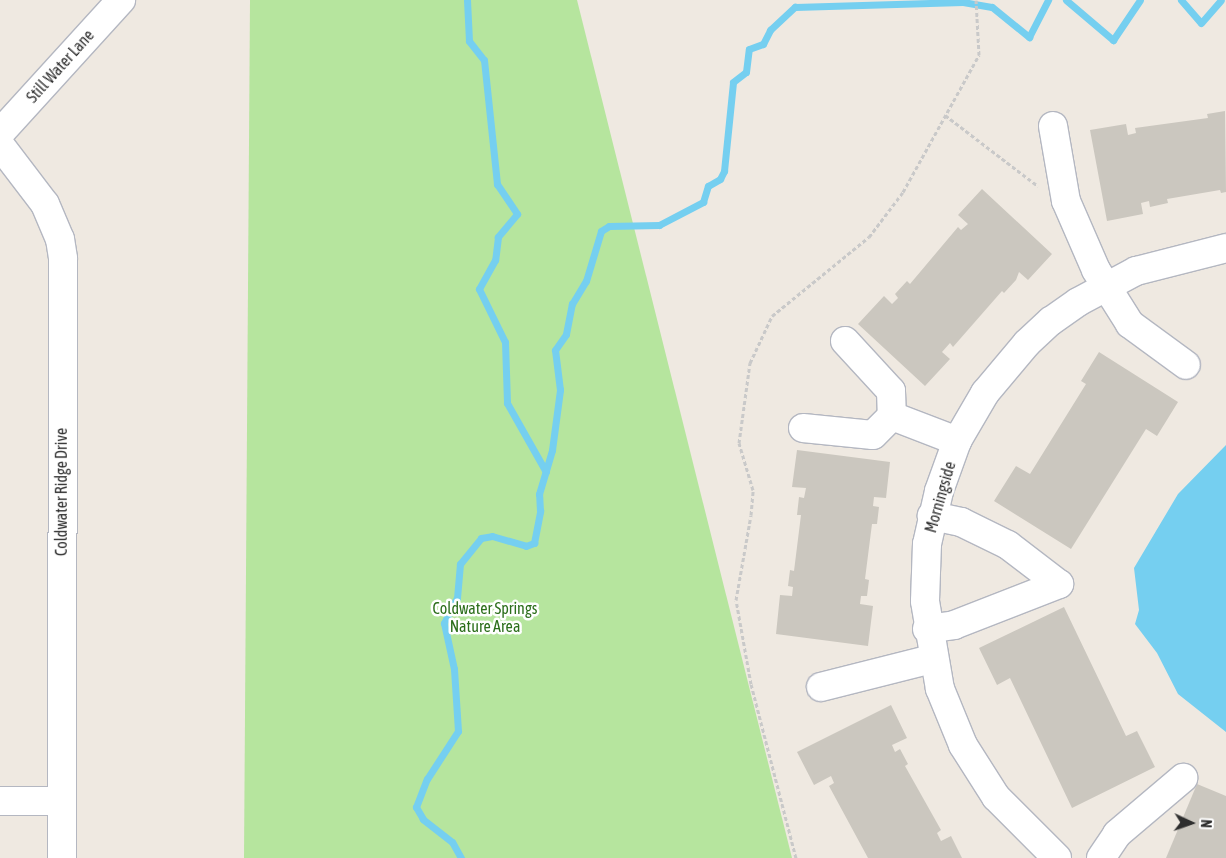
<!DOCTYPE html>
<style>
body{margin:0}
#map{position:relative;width:1226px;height:858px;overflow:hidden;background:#efe9e1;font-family:"Asap Condensed",sans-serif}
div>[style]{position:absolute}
.green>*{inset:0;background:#b6e59e}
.water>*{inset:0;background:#75cff0}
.stream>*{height:7px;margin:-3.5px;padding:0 3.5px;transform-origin:3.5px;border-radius:3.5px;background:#75cff0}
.building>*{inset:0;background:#cbc7bf}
.path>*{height:3px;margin-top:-1.5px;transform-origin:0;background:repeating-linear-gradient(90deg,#c9c9c9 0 4px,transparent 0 6.5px)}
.roads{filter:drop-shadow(1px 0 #b4b7c1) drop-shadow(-1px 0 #b4b7c1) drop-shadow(0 1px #b4b7c1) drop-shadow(0 -1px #b4b7c1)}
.minor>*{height:28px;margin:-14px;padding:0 14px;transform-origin:14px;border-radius:14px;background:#fff}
span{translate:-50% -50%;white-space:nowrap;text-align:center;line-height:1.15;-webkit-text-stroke:5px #fff;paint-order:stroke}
.street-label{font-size:16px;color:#2e2e2e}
.park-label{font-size:16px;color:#2c6e1b}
.north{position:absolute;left:1166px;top:798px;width:50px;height:50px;-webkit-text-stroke:4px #fff;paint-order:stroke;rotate:93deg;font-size:14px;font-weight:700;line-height:20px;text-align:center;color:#2e2e2e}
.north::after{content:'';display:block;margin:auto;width:18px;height:22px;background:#2e2e2e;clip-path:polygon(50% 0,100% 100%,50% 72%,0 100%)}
</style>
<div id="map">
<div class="green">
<i style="clip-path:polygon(250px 0,577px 0,792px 858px,244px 858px)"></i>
</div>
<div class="water">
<i style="clip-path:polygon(1226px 445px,1226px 732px,1178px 694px,1157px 653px,1135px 624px,1139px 610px,1134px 568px,1178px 494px)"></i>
</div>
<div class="stream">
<i style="left:467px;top:0;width:41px;rotate:87.2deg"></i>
<i style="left:469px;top:41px;width:24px;rotate:52deg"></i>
<i style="left:484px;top:60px;width:125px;rotate:84deg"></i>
<i style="left:497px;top:184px;width:36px;rotate:56deg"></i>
<i style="left:517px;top:214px;width:30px;rotate:130deg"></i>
<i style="left:498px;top:237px;width:23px;rotate:97deg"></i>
<i style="left:495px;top:260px;width:33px;rotate:119deg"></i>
<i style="left:479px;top:289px;width:59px;rotate:63.9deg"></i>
<i style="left:505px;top:342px;width:61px;rotate:88.1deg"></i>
<i style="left:507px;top:403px;width:79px;rotate:60.5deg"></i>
<i style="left:1066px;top:0;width:62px;rotate:40.4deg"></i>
<i style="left:1113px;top:40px;width:48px;rotate:-56deg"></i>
<i style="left:1181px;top:0;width:30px;rotate:49deg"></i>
<i style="left:1201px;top:23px;width:30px;rotate:-49deg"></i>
<i style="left:461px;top:858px;width:18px;rotate:-119deg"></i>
<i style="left:452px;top:842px;width:37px;rotate:-142deg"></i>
<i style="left:423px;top:819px;width:14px;rotate:-120deg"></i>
<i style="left:416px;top:807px;width:30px;rotate:-69deg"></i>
<i style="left:427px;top:779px;width:57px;rotate:-57.1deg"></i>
<i style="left:458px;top:731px;width:62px;rotate:-93.7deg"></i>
<i style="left:454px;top:669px;width:47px;rotate:-102.3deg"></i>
<i style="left:444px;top:623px;width:28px;rotate:-63deg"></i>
<i style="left:457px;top:598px;width:34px;rotate:-85deg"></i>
<i style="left:460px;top:564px;width:33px;rotate:-51deg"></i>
<i style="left:481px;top:538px;width:11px;rotate:-10deg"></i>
<i style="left:492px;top:536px;width:35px;rotate:16deg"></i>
<i style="left:526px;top:546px;width:9px;rotate:-21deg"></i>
<i style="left:534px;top:543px;width:33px;rotate:-79deg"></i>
<i style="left:540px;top:511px;width:17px;rotate:-93deg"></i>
<i style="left:539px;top:494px;width:46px;rotate:-73.5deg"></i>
<i style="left:552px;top:450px;width:61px;rotate:-82.4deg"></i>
<i style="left:560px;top:390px;width:40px;rotate:-97.1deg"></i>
<i style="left:555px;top:350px;width:19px;rotate:-55deg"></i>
<i style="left:566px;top:334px;width:31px;rotate:-79deg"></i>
<i style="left:572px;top:304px;width:27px;rotate:-59deg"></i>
<i style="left:586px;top:281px;width:52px;rotate:-73.3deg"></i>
<i style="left:601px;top:231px;width:9px;rotate:-32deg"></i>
<i style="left:609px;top:226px;width:50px;rotate:-1.1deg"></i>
<i style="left:659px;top:225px;width:50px;rotate:-27.6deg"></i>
<i style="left:703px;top:202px;width:17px;rotate:-73deg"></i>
<i style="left:708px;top:186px;width:14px;rotate:-30deg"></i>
<i style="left:720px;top:179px;width:9px;rotate:-63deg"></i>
<i style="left:724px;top:171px;width:89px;rotate:-84.2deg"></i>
<i style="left:733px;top:82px;width:16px;rotate:-38deg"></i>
<i style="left:746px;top:72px;width:23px;rotate:-83deg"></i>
<i style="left:749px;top:49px;width:15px;rotate:-20deg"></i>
<i style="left:763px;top:44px;width:16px;rotate:-63deg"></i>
<i style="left:770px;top:30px;width:34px;rotate:-43deg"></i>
<i style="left:795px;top:7px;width:168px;rotate:-1.7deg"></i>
<i style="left:963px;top:2px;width:29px;rotate:10deg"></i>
<i style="left:992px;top:7px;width:48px;rotate:39deg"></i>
<i style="left:1029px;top:37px;width:42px;rotate:-62.8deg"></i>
</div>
<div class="building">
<i style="clip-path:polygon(1225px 111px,1226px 192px,1221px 193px,1220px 190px,1167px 199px,1168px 203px,1150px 207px,1149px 201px,1141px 203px,1143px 214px,1107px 221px,1090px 130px,1126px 124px,1128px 135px,1136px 133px,1135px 128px,1208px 118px,1207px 114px)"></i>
<i style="clip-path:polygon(982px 189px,1052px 254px,1028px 280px,1019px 272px,1016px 280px,1004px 293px,1002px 291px,953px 347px,950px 343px,942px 352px,950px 359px,925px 386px,858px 324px,884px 296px,892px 304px,898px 298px,895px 294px,907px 281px,910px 284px,958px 227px,961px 230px,968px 224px,958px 215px)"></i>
<i style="clip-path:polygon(1099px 352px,1178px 402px,1157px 436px,1146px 429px,1071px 549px,994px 501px,1016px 466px,1030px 474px,1086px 384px,1081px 381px)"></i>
<i style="clip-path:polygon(797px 450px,890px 462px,886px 498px,874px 497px,873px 506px,879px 507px,877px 524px,872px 524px,865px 579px,869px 580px,867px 596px,861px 596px,860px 604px,873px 606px,868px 646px,776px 634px,780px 595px,792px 596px,793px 587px,788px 586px,790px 570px,794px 571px,801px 515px,797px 515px,799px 497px,804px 498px,806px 488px,792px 487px)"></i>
<i style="clip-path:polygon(1064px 607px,1126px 736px,1137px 731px,1155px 767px,1072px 808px,1010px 678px,997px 685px,979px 648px)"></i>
<i style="clip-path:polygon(891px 705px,907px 738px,892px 745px,895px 752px,900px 749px,908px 764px,905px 766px,941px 830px,937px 833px,941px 841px,951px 836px,962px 858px,868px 858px,829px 786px,834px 783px,831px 776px,814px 785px,797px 752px)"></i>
<i style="clip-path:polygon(1197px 784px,1226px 796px,1226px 858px,1166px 858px)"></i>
</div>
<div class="path">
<i style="left:945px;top:115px;width:117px;rotate:37.4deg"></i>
<i style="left:796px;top:858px;width:180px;rotate:-104.5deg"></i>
<i style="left:751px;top:684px;width:85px;rotate:-100.1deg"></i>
<i style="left:736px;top:600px;width:86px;rotate:-80deg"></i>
<i style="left:751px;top:515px;width:25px;rotate:-85deg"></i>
<i style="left:753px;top:490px;width:49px;rotate:-106.6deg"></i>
<i style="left:739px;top:443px;width:81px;rotate:-82.2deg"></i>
<i style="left:750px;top:363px;width:52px;rotate:-64.9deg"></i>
<i style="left:772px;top:316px;width:125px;rotate:-39.2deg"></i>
<i style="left:869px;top:237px;width:56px;rotate:-52.9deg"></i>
<i style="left:903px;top:192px;width:157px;rotate:-61deg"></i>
<i style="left:979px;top:55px;width:55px;rotate:-93.1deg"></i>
</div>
<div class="roads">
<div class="minor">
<i style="left:1053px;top:126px;width:76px;rotate:80.2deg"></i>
<i style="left:1066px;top:201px;width:75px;rotate:66.5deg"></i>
<i style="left:1096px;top:270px;width:64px;rotate:57.8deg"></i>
<i style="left:1130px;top:324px;width:69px;rotate:36.2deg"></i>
<i style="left:0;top:133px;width:180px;rotate:-47.7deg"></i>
<i style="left:0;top:145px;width:74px;rotate:52.7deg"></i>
<i style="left:45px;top:204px;width:38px;rotate:67deg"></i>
<i style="left:60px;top:239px;width:20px;rotate:81deg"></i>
<i style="left:63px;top:259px;width:599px;rotate:90.1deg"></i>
<i style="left:845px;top:341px;width:68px;rotate:47.4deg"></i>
<i style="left:891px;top:391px;width:25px;rotate:88deg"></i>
<i style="left:892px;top:416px;width:70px;rotate:21deg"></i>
<i style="left:803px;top:428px;width:70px;rotate:5.7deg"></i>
<i style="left:873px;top:435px;width:27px;rotate:-45deg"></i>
<i style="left:927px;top:629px;width:27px;rotate:-8deg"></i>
<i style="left:954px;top:625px;width:113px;rotate:-21.3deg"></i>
<i style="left:1059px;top:584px;width:64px;rotate:-142.6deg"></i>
<i style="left:1008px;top:545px;width:52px;rotate:-153.9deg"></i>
<i style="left:961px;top:522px;width:30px;rotate:-168deg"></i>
<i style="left:821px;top:687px;width:114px;rotate:-14.2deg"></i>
<i style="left:0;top:801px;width:62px"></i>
<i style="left:1057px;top:858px;width:86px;rotate:-135deg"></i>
<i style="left:996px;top:797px;width:62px;rotate:-122.4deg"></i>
<i style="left:963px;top:745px;width:61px;rotate:-112.3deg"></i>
<i style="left:940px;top:689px;width:89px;rotate:-99.7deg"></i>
<i style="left:925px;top:601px;width:57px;rotate:-88deg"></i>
<i style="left:927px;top:544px;width:54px;rotate:-77.2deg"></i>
<i style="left:939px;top:491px;width:53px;rotate:-70.2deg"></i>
<i style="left:957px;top:441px;width:56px;rotate:-59.7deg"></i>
<i style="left:985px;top:393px;width:65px;rotate:-50deg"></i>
<i style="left:1027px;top:343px;width:33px;rotate:-43deg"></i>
<i style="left:1051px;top:321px;width:33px;rotate:-35deg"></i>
<i style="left:1078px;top:302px;width:66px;rotate:-28.1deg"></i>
<i style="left:1136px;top:271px;width:93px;rotate:-14.3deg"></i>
<i style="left:1101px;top:858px;width:29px;rotate:-56deg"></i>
<i style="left:1117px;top:834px;width:87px;rotate:-40.3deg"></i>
</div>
</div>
<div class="street-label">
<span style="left:60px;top:66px;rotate:-48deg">Still Water Lane</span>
<span style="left:61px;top:492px;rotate:-90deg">Coldwater Ridge Drive</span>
<span style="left:940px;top:497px;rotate:-74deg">Morningside</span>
</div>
<div class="park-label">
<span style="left:485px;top:617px">Coldwater Springs<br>Nature Area</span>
</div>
<div class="north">N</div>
</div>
